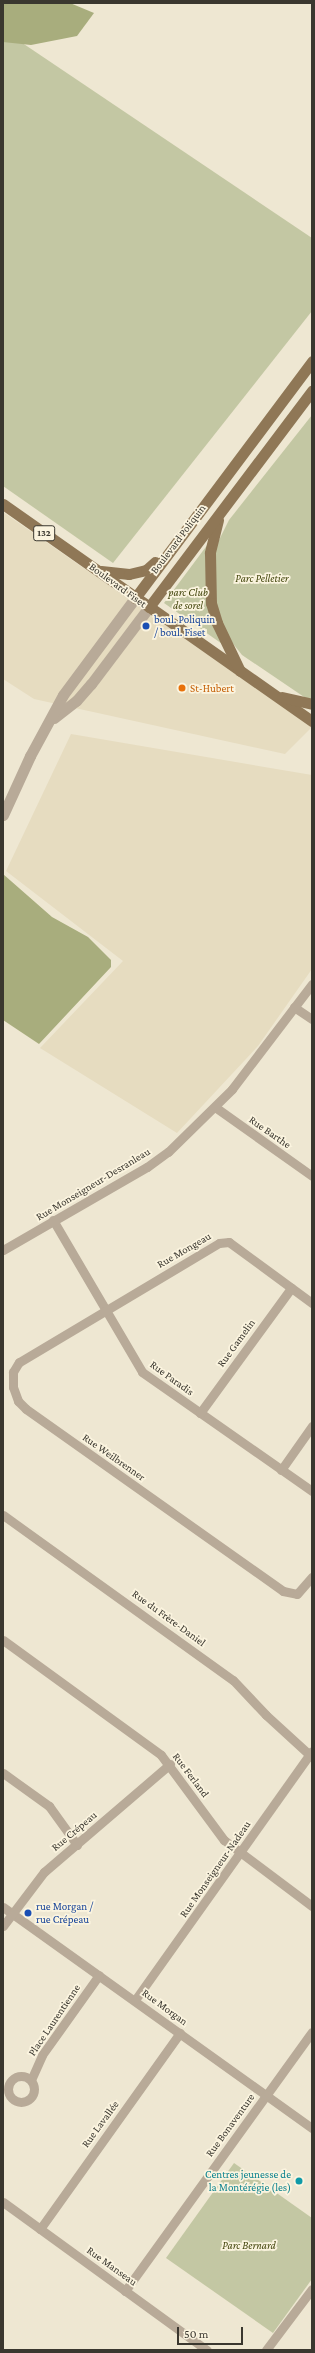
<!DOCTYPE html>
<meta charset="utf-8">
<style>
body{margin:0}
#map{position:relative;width:315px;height:2353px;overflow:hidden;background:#eee7d2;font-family:"Crimson Pro",serif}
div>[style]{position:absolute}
.built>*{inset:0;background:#e6dcc0}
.green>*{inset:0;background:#c3c7a3}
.forest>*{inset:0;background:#a8ad7d}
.minor>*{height:9px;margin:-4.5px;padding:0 4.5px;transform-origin:4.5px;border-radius:4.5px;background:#b8aa98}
.minor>.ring{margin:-4.5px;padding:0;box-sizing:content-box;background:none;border:9px solid #b8aa98;border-radius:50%}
.tertiary>*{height:11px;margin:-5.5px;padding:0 5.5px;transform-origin:5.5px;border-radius:5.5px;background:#b8aa98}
.primary>*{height:11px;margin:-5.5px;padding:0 5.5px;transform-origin:5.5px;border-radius:5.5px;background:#8f7756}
.dots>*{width:11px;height:11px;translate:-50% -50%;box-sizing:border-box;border:2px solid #fbf4df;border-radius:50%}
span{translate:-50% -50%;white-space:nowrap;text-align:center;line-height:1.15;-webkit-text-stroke:3.5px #fbf4df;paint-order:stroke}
.shield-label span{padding:1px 3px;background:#fbf4df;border:1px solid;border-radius:3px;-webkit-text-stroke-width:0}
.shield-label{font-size:10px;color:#3a372f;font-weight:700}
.street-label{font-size:11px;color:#3a372f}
.park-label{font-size:11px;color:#44470e;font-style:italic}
.transit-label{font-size:11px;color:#164399}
.left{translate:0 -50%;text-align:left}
.food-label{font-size:11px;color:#c56008}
.culture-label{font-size:11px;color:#0d838f}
.right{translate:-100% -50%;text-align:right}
.frame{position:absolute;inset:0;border:4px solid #3a372f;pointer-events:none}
.scale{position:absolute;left:177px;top:2327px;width:66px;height:18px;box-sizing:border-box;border:2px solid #3a372f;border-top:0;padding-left:5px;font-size:12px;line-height:14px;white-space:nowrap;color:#3a372f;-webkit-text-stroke:3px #fbf4df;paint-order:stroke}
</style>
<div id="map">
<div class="built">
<i style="clip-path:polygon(3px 512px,312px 727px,285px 754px,34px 699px,3px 679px)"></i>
<i style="clip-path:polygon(71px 734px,312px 775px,312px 969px,258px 1046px,177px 1133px,40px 1048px,123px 961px,6px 871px)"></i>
</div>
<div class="green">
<i style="clip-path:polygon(3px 30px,312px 238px,312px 311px,113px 563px,3px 486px)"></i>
<i style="clip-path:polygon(312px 415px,312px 701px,310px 701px,242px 655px,223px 631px,213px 601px,212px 574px,216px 546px,229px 520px)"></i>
<i style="clip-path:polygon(208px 544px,206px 597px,225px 646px,164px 603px)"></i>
<i style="clip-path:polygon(234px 2163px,312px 2218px,312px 2279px,273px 2333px,166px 2258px)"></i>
</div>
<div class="forest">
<i style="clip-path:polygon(3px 3px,70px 3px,94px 13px,77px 36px,31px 45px,3px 42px)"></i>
<i style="clip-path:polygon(3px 874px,52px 917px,88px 937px,111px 960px,111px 967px,39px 1044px,3px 1020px)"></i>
</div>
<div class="minor">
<i style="left:294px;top:1007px;width:22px;rotate:34deg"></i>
<i style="left:215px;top:1107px;width:119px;rotate:35.4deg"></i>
<i style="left:53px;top:1220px;width:176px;rotate:59.6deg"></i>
<i style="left:142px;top:1372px;width:208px;rotate:35deg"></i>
<i style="left:3px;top:1250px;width:166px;rotate:-30deg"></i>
<i style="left:147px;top:1167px;width:26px;rotate:-36deg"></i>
<i style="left:168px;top:1152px;width:90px;rotate:-44.5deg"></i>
<i style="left:232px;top:1089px;width:132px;rotate:-52.7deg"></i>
<i style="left:312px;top:1303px;width:103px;rotate:-143.7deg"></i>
<i style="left:229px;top:1242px;width:10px;rotate:174deg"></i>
<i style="left:219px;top:1243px;width:233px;rotate:149.2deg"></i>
<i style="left:19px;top:1362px;width:12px;rotate:121deg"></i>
<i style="left:13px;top:1372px;width:15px;rotate:90deg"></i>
<i style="left:13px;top:1387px;width:15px;rotate:70deg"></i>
<i style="left:18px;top:1401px;width:11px;rotate:45deg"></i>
<i style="left:26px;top:1409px;width:315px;rotate:35.3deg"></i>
<i style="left:283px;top:1591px;width:14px;rotate:12deg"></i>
<i style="left:297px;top:1594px;width:23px;rotate:-49deg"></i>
<i style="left:200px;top:1413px;width:155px;rotate:-53.9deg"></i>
<i style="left:281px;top:1470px;width:54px;rotate:-54.8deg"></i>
<i style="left:3px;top:1515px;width:283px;rotate:35.7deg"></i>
<i style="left:233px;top:1680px;width:48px;rotate:46.7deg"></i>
<i style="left:266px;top:1715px;width:62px;rotate:42.4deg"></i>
<i style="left:3px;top:1640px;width:195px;rotate:36deg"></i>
<i style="left:161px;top:1755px;width:106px;rotate:53.5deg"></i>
<i style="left:224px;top:1840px;width:110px;rotate:36.9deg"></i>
<i style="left:3px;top:1773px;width:57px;rotate:35.7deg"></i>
<i style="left:49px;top:1806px;width:48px;rotate:54.3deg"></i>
<i style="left:3px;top:1907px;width:380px;rotate:35.6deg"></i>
<i style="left:3px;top:1926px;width:68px;rotate:-52.8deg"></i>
<i style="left:44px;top:1872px;width:166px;rotate:-40.6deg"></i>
<i style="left:135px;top:2000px;width:305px;rotate:-54.6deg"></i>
<i class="ring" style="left:8px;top:2076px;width:17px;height:17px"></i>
<i style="left:31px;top:2080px;width:27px;rotate:-66deg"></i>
<i style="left:42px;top:2055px;width:98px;rotate:-54.5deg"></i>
<i style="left:3px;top:2202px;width:252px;rotate:36deg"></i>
<i style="left:40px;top:2229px;width:241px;rotate:-54.5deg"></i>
<i style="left:125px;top:2291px;width:319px;rotate:-54.2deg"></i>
<i style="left:266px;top:2350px;width:76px;rotate:-53deg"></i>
</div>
<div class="tertiary">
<i style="left:54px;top:718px;width:28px;rotate:-38deg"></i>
<i style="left:76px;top:701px;width:23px;rotate:-49deg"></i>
<i style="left:91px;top:684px;width:96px;rotate:-53deg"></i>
<i style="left:3px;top:815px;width:65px;rotate:-65.4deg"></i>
<i style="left:30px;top:756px;width:69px;rotate:-61.6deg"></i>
<i style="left:63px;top:695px;width:121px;rotate:-53.4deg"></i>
</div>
<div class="primary">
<i style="left:3px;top:504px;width:378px;rotate:35.1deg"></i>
<i style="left:218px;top:520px;width:34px;rotate:104deg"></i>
<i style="left:210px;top:553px;width:50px;rotate:88.9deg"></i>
<i style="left:211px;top:603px;width:21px;rotate:73deg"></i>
<i style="left:217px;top:623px;width:53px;rotate:64.4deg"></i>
<i style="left:101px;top:571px;width:28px;rotate:6deg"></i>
<i style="left:129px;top:574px;width:17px;rotate:-13deg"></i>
<i style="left:146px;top:570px;width:12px;rotate:-42deg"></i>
<i style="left:135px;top:598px;width:296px;rotate:-53.2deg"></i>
<i style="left:149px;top:607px;width:271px;rotate:-53deg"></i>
<i style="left:282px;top:697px;width:31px;rotate:13deg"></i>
</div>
<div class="dots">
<i style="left:146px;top:626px;background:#1a4fb4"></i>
<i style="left:182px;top:688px;background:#e8710a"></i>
<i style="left:28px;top:1913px;background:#1a4fb4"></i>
<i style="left:299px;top:2181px;background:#0f9aa8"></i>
</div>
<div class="shield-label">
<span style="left:44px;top:533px">132</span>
</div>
<div class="street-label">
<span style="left:178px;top:539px;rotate:-53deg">Boulevard Poliquin</span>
<span style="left:118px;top:585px;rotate:36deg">Boulevard Fiset</span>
<span style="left:270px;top:1132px;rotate:35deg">Rue Barthe</span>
<span style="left:93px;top:1184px;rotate:-31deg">Rue Monseigneur-Desranleau</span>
<span style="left:184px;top:1250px;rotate:-30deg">Rue Mongeau</span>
<span style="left:236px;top:1343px;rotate:-54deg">Rue Gamelin</span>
<span style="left:172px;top:1378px;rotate:36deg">Rue Paradis</span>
<span style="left:114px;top:1457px;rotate:35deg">Rue Weilbrenner</span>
<span style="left:169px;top:1618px;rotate:36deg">Rue du Frère-Daniel</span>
<span style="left:191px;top:1775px;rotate:53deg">Rue Ferland</span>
<span style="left:74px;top:1831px;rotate:-40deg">Rue Crépeau</span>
<span style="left:215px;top:1869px;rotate:-55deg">Rue Monseigneur-Nadeau</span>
<span style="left:165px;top:2007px;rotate:36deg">Rue Morgan</span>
<span style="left:54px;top:2020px;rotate:-56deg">Place Laurentienne</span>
<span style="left:100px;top:2124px;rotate:-54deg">Rue Lavallée</span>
<span style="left:230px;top:2125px;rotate:-54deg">Rue Bonaventure</span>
<span style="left:112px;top:2266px;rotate:36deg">Rue Manseau</span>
</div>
<div class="park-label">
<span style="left:262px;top:578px">Parc Pelletier</span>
<span style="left:188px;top:599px">parc Club<br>de sorel</span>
<span style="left:249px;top:2245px">Parc Bernard</span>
</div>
<div class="transit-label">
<span class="left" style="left:154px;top:626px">boul. Poliquin<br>/ boul. Fiset</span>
<span class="left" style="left:36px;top:1913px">rue Morgan /<br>rue Crépeau</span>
</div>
<div class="food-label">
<span class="left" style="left:190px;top:688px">St-Hubert</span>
</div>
<div class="culture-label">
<span class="right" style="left:291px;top:2181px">Centres jeunesse de<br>la Montérégie (les)</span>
</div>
<div class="frame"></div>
<div class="scale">50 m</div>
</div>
